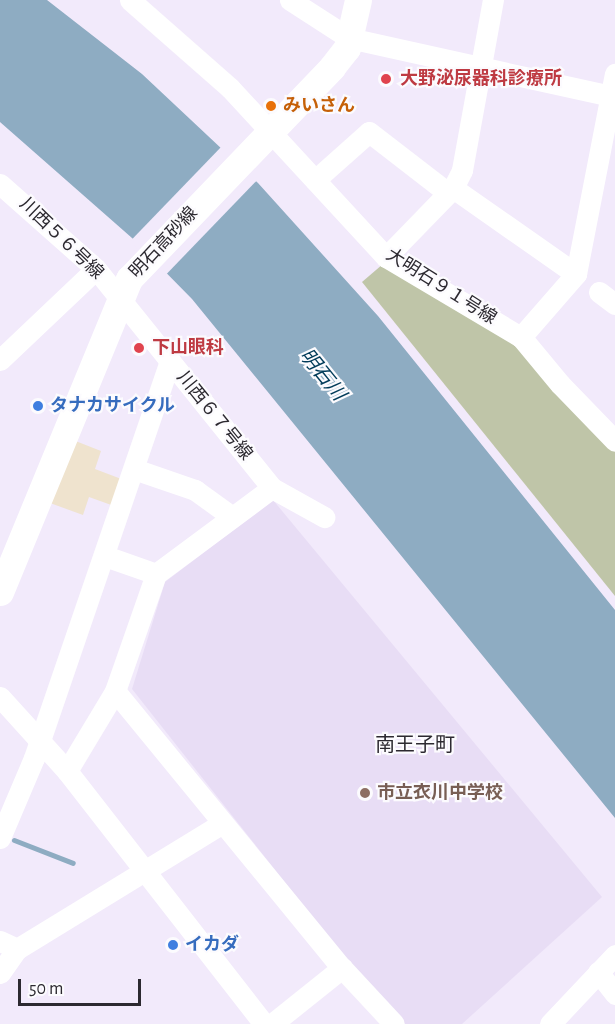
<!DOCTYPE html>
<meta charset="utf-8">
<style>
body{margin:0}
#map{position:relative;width:615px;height:1024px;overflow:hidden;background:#f2eafb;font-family:"Alegreya Sans","Noto Sans JP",sans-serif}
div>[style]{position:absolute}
.commercial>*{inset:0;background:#efe3ce}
.built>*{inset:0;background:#e8ddf5}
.green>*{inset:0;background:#bfc5a8}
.water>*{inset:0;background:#8eacc2}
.pier>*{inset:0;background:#f2eafb;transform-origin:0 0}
.stream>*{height:5px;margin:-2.5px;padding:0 2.5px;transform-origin:2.5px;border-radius:2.5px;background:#8eacc2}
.minor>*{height:21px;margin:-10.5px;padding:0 10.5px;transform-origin:10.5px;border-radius:10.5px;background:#fff}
.major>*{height:27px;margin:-13.5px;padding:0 13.5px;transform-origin:13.5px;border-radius:13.5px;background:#fff}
.dots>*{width:16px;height:16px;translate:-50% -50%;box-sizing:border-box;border:3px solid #fcfbfe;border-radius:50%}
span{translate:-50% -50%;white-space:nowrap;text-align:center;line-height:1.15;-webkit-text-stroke:4.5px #fcfbfe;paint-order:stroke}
.health-label{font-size:18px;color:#be3a42;font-weight:700}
.left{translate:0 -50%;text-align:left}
.food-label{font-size:18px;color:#c56008;font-weight:700}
.street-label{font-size:18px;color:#2c2930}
.shop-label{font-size:18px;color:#366cbe;font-weight:700}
.education-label{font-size:18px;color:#785e54;font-weight:700}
.water-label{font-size:20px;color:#013b59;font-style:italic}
.neighbourhood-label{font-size:20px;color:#2c2930}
.scale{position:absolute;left:18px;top:979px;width:123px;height:27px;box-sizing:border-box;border:3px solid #2c2930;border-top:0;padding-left:8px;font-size:18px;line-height:21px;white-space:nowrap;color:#2c2930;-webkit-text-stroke:4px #fcfbfe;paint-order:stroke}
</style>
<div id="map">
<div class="commercial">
<i style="clip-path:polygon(73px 440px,101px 451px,95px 469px,124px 480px,114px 506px,89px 497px,83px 515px,50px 503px)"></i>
</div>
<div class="built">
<i style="clip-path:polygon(273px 500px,602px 897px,462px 1024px,405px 1024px,351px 966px,132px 689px,165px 582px)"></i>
</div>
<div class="green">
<i style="clip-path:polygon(383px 264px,518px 342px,615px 449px,615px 596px,362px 282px)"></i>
</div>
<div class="water">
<i style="clip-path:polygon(0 0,47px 0,142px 74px,258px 183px,378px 316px,615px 610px,615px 818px,192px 299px,132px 238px,0 122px)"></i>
</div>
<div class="pier">
<i style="left:223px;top:145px;width:49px;height:134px;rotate:44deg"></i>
</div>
<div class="stream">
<i style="left:14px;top:840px;width:63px;rotate:21.3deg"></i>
</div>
<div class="minor">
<i style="left:130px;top:0;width:133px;rotate:41.3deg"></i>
<i style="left:230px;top:88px;width:230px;rotate:47.3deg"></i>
<i style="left:386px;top:257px;width:157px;rotate:30.7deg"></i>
<i style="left:521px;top:337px;width:61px;rotate:50.3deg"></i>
<i style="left:560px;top:384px;width:79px;rotate:46deg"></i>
<i style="left:290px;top:0;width:70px;rotate:32.8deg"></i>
<i style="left:349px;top:38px;width:272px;rotate:12.5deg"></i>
<i style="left:315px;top:180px;width:72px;rotate:-41.6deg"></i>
<i style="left:369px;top:132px;width:100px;rotate:37.7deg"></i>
<i style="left:0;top:184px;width:128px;rotate:41.5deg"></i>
<i style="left:96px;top:269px;width:281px;rotate:51.2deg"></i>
<i style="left:272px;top:488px;width:60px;rotate:29.1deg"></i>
<i style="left:453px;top:188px;width:150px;rotate:35deg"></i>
<i style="left:386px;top:257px;width:96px;rotate:-45.8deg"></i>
<i style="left:453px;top:188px;width:20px;rotate:-63deg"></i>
<i style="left:462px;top:170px;width:173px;rotate:-79.7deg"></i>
<i style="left:599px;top:292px;width:20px;rotate:37deg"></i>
<i style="left:521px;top:337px;width:84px;rotate:-48.9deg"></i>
<i style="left:576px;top:274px;width:204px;rotate:-79deg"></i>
<i style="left:0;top:360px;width:132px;rotate:-43.5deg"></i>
<i style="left:134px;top:469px;width:65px;rotate:19deg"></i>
<i style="left:195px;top:490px;width:44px;rotate:35.8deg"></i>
<i style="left:105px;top:556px;width:54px;rotate:19.4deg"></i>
<i style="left:115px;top:691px;width:358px;rotate:50.7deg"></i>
<i style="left:342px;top:968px;width:76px;rotate:47.1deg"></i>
<i style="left:0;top:697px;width:100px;rotate:47.8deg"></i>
<i style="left:67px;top:771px;width:321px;rotate:52.1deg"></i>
<i style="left:67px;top:771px;width:93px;rotate:-59deg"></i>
<i style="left:115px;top:691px;width:124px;rotate:-70.7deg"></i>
<i style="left:156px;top:574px;width:144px;rotate:-36.6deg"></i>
<i style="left:0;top:838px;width:87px;rotate:-67deg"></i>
<i style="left:34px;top:758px;width:420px;rotate:-71.1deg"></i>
<i style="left:0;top:941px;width:19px;rotate:25deg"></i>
<i style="left:598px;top:972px;width:28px;rotate:52deg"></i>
<i style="left:0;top:973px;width:29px;rotate:-55deg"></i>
<i style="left:17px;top:949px;width:241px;rotate:-31.5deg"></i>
<i style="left:272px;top:1024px;width:90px;rotate:-38.7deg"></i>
<i style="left:550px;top:1024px;width:95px;rotate:-46.7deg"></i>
</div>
<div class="major">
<i style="left:0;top:592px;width:339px;rotate:-67.6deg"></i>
<i style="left:129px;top:279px;width:294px;rotate:-46.2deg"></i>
<i style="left:332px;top:67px;width:24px;rotate:-52deg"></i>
<i style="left:347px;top:48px;width:49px;rotate:-77.1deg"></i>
</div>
<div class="dots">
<i style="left:386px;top:79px;background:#e0444e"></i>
<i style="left:271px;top:106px;background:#e8710a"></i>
<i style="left:139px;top:348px;background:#e0444e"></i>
<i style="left:38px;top:406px;background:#3f7fe0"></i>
<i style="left:365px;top:793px;background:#8d6e63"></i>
<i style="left:173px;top:945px;background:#3f7fe0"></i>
</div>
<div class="health-label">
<span class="left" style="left:400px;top:79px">大野泌尿器科診療所</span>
<span class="left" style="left:152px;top:348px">下山眼科</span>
</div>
<div class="food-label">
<span class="left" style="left:283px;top:106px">みいさん</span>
</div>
<div class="street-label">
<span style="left:61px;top:239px;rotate:44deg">川西５６号線</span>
<span style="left:164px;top:243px;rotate:-47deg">明石高砂線</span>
<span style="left:441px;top:287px;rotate:32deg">大明石９１号線</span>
<span style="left:214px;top:416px;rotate:51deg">川西６７号線</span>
</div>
<div class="shop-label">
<span class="left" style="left:50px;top:406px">タナカサイクル</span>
<span class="left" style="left:185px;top:945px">イカダ</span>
</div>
<div class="education-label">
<span class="left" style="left:377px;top:793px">市立衣川中学校</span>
</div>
<div class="water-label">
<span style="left:322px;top:375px;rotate:51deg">明石川</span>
</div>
<div class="neighbourhood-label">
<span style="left:415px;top:745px">南王子町</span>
</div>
<div class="scale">50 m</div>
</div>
